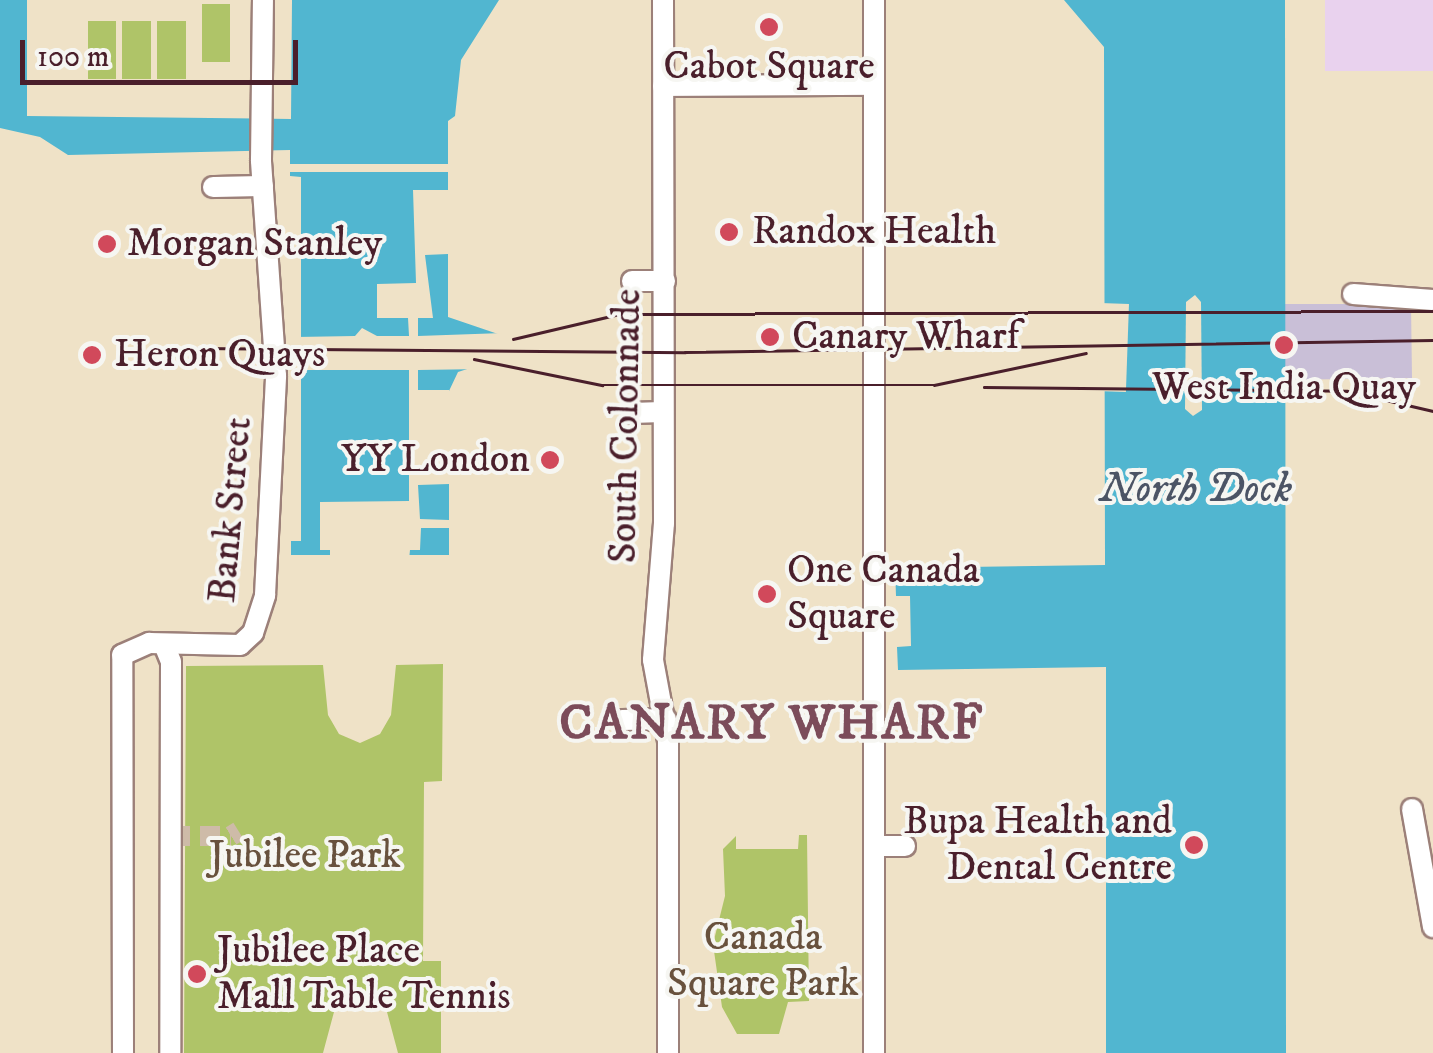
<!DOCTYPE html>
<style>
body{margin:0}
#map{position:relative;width:1433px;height:1053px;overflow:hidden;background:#efe2c7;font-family:"IM FELL DW Pica",serif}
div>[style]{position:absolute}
.built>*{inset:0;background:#e9d2ee;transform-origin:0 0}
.industrial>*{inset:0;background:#c9bfd7}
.green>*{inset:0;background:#afc468;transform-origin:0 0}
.water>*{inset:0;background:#51b6d0}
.pier>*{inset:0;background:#efe2c7;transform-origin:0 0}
.minor-tunnel>*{height:20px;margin-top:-10px;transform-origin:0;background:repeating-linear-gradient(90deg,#cebba8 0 20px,transparent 0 30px)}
.roads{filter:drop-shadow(2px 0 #9c8079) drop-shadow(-2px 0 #9c8079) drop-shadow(0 2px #9c8079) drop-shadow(0 -2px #9c8079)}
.minor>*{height:20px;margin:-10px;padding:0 10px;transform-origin:10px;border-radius:10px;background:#fff}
.tram>*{height:2.5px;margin:-1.25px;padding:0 1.25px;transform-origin:1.25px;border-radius:1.25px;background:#4a1f2b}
.dots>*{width:28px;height:28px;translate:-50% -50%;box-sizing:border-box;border:5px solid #f6f6f2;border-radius:50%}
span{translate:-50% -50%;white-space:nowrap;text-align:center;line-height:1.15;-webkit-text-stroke:8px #f6f6f2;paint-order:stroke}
.poi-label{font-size:40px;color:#4a1f2b}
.left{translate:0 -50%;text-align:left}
.right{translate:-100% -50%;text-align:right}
.street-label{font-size:40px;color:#4a1f2b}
.park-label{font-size:40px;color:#68513d}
.water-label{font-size:42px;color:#4c5465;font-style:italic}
.district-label{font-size:50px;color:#7c4c5a;font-weight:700;letter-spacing:2.5px}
.scale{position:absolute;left:20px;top:40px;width:278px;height:45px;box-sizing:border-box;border:5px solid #4a1f2b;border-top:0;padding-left:12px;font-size:30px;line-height:35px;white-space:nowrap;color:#4a1f2b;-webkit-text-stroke:8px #f6f6f2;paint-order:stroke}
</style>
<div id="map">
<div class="built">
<i style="left:1325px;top:0;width:108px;height:71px"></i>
</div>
<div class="industrial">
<i style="clip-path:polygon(1129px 304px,1411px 304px,1412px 378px,1281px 380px)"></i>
</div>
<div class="green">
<i style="left:202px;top:4px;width:28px;height:58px"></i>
<i style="left:88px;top:21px;width:28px;height:58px"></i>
<i style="left:122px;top:21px;width:29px;height:58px"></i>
<i style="left:157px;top:21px;width:29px;height:58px"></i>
<i style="clip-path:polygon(443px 664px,442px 781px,424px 782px,423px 961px,441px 961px,441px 1053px,398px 1053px,387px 1012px,360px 994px,334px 1012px,323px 1053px,184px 1053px,186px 666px,323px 665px,328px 715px,339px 734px,360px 743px,380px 734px,391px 715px,396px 665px)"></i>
<i style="clip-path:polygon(799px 835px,807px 835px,809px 1001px,788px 1002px,779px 1034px,737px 1034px,722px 1007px,713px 944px,725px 896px,723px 849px,736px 836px,736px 849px,798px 849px)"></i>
</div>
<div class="water">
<i style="clip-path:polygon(0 0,27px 0,27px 116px,291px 119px,292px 0,499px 0,461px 60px,455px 116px,448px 121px,448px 317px,498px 334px,498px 359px,458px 372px,449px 391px,449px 555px,291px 555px,291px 541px,301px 541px,301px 177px,290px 176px,290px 150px,68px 155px,40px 137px,0 128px)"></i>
<i style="clip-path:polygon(1064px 0,1285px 0,1286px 1053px,1106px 1053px,1106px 667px,898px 670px,897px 647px,911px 646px,910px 596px,896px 596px,895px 568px,1105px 565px,1104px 47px)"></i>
</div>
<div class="pier">
<i style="left:285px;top:164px;width:168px;height:8px"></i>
<i style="clip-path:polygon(413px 190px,448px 190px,448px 254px,425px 255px,433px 318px,418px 318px,418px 336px,503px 333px,503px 360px,484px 369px,418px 370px,418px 390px,449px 390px,449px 484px,418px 485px,420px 519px,449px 520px,449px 528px,421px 528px,420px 550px,410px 550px,409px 560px,330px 560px,330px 550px,320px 550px,320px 502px,409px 501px,409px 370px,296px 370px,296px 337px,355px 336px,362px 328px,377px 336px,409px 336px,408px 318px,377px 318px,377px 284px,416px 283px)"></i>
<i style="clip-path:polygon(1195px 295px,1201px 302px,1202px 410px,1193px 416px,1185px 409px,1186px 302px)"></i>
<i style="left:1100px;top:303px;width:29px;height:88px;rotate:2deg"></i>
</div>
<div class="minor-tunnel">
<i style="left:170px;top:836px;width:61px"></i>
<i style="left:231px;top:836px;width:9px;rotate:-32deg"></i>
</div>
<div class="roads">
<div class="minor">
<i style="left:663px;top:0;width:523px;rotate:89.89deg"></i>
<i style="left:664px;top:523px;width:137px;rotate:94.6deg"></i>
<i style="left:653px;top:660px;width:82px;rotate:79.5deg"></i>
<i style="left:668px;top:741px;width:312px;rotate:90deg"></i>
<i style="left:663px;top:86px;width:211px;rotate:-0.3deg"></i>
<i style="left:213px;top:187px;width:50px;rotate:-1.1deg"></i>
<i style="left:632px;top:281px;width:33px"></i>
<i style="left:1353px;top:294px;width:80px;rotate:4.3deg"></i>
<i style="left:632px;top:413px;width:30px;rotate:-2deg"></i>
<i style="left:165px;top:647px;width:16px;rotate:68deg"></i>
<i style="left:171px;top:662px;width:391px;rotate:90.1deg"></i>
<i style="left:622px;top:720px;width:44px;rotate:-1.3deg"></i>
<i style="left:1412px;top:809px;width:120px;rotate:79.9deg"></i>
<i style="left:874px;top:846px;width:31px"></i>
<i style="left:123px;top:1053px;width:398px;rotate:-90.1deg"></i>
<i style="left:122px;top:655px;width:30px;rotate:-24deg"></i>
<i style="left:149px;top:643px;width:91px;rotate:1.3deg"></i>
<i style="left:240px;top:645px;width:18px;rotate:-43deg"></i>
<i style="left:253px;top:633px;width:40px;rotate:-72deg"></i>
<i style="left:265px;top:595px;width:219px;rotate:-87.1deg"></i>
<i style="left:276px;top:376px;width:217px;rotate:-94deg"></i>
<i style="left:261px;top:160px;width:160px;rotate:-89.3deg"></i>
<i style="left:874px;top:1053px;width:1053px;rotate:-90deg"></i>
</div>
</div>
<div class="tram">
<i style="left:513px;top:339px;width:110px;rotate:-13.2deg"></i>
<i style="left:620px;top:314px;width:813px;rotate:-0.21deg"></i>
<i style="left:197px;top:348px;width:488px;rotate:0.5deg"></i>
<i style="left:685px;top:352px;width:748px;rotate:-0.92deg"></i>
<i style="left:474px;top:359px;width:131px;rotate:11.5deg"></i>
<i style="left:602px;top:385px;width:332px"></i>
<i style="left:934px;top:385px;width:155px;rotate:-11.9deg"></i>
<i style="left:984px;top:387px;width:363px;rotate:0.6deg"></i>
<i style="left:1347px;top:391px;width:88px;rotate:13.1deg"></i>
</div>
<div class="dots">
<i style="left:769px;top:27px;background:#d1495b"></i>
<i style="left:729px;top:232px;background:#d1495b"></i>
<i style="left:107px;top:244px;background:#d1495b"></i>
<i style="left:770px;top:337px;background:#d1495b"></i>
<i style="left:1284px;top:345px;background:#d1495b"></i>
<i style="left:92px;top:355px;background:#d1495b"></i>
<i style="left:550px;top:460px;background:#d1495b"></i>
<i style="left:767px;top:594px;background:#d1495b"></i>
<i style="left:1194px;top:845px;background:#d1495b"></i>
<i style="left:197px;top:974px;background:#d1495b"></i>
</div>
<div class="poi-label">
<span style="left:769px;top:67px">Cabot Square</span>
<span class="left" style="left:752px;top:232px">Randox Health</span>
<span class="left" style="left:127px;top:244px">Morgan Stanley</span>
<span class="left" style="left:792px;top:337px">Canary Wharf</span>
<span class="left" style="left:114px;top:355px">Heron Quays</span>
<span style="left:1284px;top:388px">West India Quay</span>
<span class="right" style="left:530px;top:460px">YY London</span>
<span class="left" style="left:787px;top:594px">One Canada<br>Square</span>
<span class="right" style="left:1172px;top:845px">Bupa Health and<br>Dental Centre</span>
<span class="left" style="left:217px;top:974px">Jubilee Place<br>Mall Table Tennis</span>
</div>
<div class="street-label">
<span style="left:626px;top:426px;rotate:-89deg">South Colonnade</span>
<span style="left:231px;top:510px;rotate:-85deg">Bank Street</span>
</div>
<div class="park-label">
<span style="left:305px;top:856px">Jubilee Park</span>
<span style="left:763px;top:961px">Canada<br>Square Park</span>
</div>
<div class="water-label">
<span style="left:1196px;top:489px">North Dock</span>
</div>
<div class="district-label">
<span style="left:772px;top:724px">CANARY WHARF</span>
</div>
<div class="scale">100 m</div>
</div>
